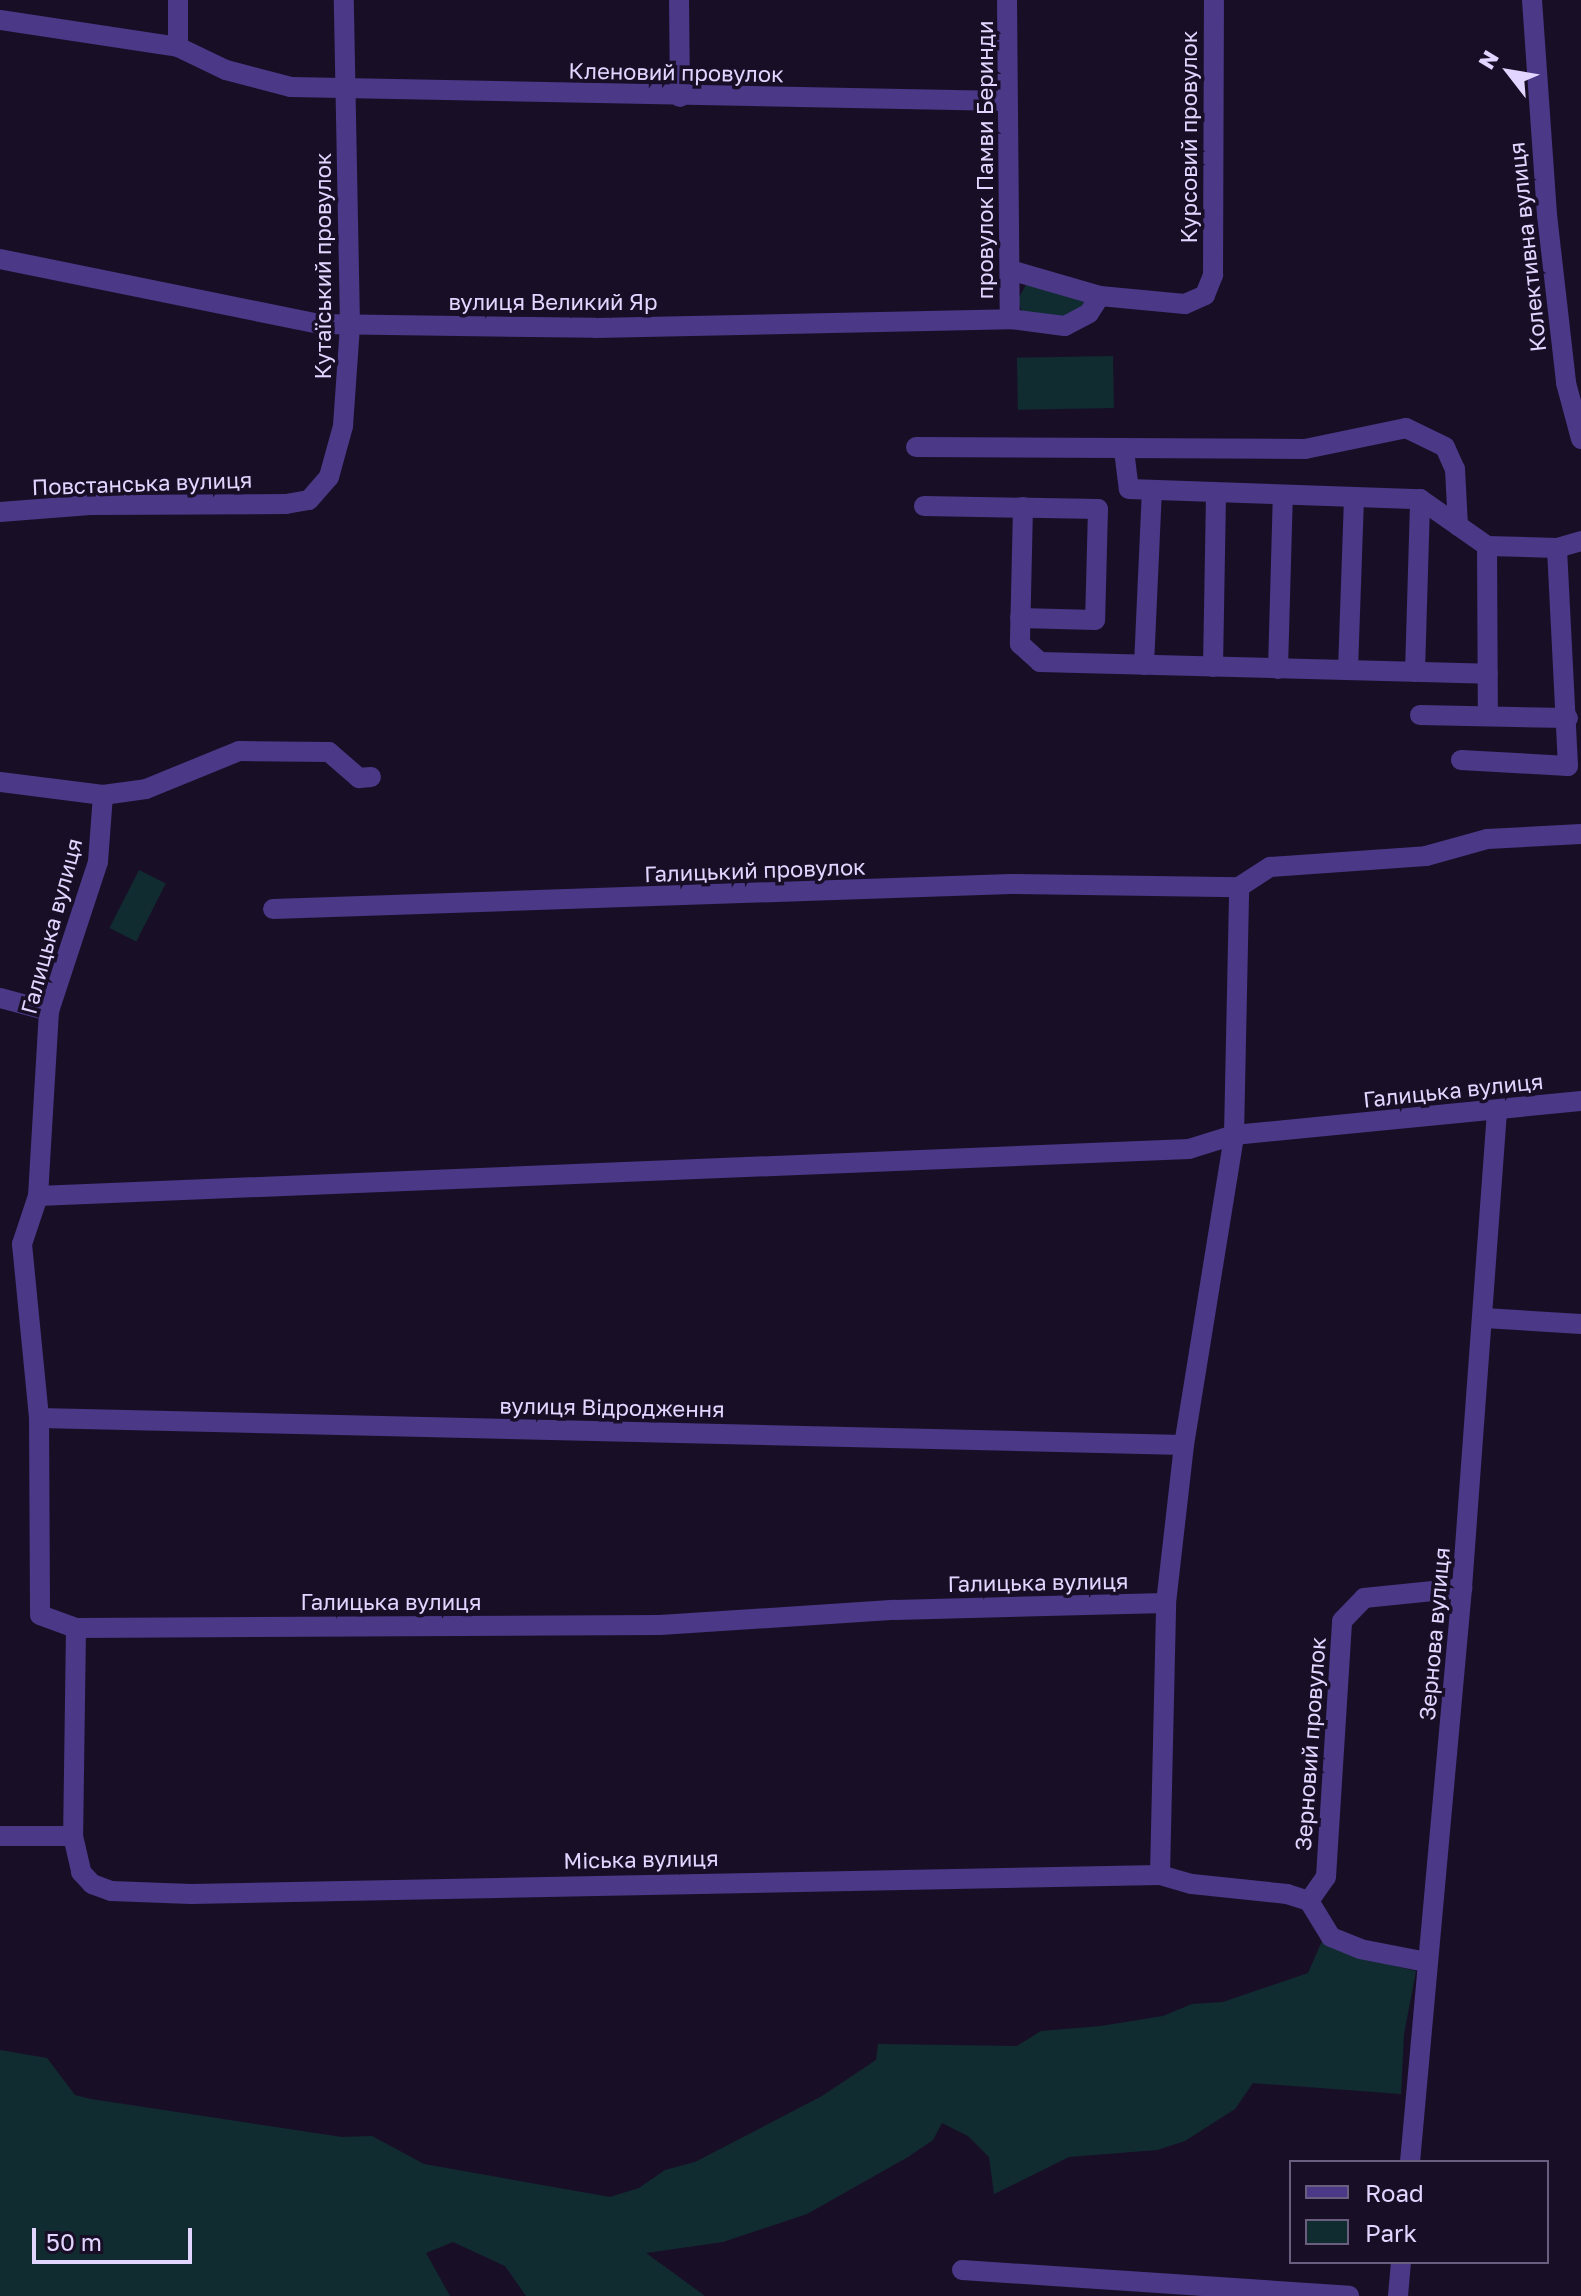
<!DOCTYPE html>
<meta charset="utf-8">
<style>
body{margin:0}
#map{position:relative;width:1581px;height:2296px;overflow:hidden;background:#180f27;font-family:"Golos Text",sans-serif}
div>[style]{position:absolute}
.green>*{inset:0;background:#112c31;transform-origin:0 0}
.minor>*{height:20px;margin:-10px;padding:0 10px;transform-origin:10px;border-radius:10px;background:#4b3887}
span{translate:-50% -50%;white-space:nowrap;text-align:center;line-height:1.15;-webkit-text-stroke:7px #180f27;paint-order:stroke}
.street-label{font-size:22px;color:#e2d5ff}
.legend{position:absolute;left:1289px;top:2160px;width:260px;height:104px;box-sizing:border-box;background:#180f27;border:2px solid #695e7d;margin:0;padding:10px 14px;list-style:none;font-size:24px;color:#e2d5ff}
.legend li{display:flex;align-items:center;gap:16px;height:40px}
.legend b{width:40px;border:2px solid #695e7d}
.north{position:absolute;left:1469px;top:32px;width:80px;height:80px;-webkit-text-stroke:6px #180f27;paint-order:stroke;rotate:301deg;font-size:22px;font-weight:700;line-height:32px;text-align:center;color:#e2d5ff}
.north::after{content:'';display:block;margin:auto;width:28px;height:36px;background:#e2d5ff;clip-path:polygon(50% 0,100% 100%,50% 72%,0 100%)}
.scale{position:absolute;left:32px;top:2228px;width:160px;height:36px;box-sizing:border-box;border:4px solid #e2d5ff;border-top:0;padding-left:10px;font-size:24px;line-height:28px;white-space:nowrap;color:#e2d5ff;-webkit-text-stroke:6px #180f27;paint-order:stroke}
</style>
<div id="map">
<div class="green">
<i style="clip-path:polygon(1027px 283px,1087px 299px,1072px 318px,1022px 312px,1018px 299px)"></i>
<i style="left:1113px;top:356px;width:52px;height:96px;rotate:89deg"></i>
<i style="left:139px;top:870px;width:30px;height:65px;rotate:27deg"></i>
<i style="clip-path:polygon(1322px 1941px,1353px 1956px,1416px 1971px,1404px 2034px,1401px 2094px,1253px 2083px,1235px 2109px,1185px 2141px,1157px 2150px,1069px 2157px,994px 2194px,989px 2157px,968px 2136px,942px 2123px,933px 2140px,908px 2157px,807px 2214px,723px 2242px,646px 2253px,705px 2296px,526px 2296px,505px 2266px,453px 2242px,426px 2253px,450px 2296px,0 2296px,0 2050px,47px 2058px,75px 2095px,91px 2099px,342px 2137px,372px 2136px,424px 2164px,610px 2197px,639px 2188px,665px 2170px,695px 2162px,822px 2096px,876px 2060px,878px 2044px,1017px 2046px,1041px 2031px,1101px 2026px,1163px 2016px,1192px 2004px,1223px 2002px,1308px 1973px)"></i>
</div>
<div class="minor">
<i style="left:679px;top:0;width:97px;rotate:89.4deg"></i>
<i style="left:1007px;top:0;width:319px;rotate:89.5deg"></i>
<i style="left:1532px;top:0;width:216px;rotate:86deg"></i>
<i style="left:1547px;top:215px;width:169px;rotate:83.5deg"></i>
<i style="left:1566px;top:383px;width:58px;rotate:75deg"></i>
<i style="left:0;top:20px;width:180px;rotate:8.6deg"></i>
<i style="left:178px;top:47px;width:53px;rotate:25.6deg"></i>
<i style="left:226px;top:70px;width:67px;rotate:14.7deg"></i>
<i style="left:291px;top:87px;width:714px;rotate:1.12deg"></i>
<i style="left:178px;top:47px;width:47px;rotate:-90deg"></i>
<i style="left:0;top:259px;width:326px;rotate:11.5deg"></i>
<i style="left:319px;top:324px;width:276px;rotate:0.8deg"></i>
<i style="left:595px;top:328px;width:415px;rotate:-1.2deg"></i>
<i style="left:1010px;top:319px;width:55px;rotate:7.3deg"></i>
<i style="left:1065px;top:326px;width:27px;rotate:-28deg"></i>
<i style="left:1089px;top:313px;width:20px;rotate:-57deg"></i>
<i style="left:1100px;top:296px;width:85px;rotate:5.4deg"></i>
<i style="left:1185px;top:304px;width:22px;rotate:-24deg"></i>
<i style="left:1205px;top:295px;width:22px;rotate:-68deg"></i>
<i style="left:1213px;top:275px;width:275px;rotate:-89.8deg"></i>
<i style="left:1010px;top:270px;width:94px;rotate:16.1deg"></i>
<i style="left:916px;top:447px;width:389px;rotate:0.3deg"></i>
<i style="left:1305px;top:449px;width:103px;rotate:-11.7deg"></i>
<i style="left:1406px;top:428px;width:43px;rotate:26deg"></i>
<i style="left:1445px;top:447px;width:24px;rotate:66deg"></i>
<i style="left:1455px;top:469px;width:57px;rotate:87deg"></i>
<i style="left:1124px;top:450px;width:39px;rotate:83deg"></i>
<i style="left:1129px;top:489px;width:291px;rotate:2deg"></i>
<i style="left:1420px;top:499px;width:82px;rotate:35deg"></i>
<i style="left:1487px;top:546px;width:70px;rotate:1.6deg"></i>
<i style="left:1557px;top:548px;width:25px;rotate:-16deg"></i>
<i style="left:924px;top:506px;width:174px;rotate:1deg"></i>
<i style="left:1098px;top:509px;width:111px;rotate:91.5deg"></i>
<i style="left:1095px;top:620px;width:75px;rotate:-178.5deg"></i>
<i style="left:1023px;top:507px;width:137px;rotate:91.3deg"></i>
<i style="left:1020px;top:644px;width:27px;rotate:42deg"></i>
<i style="left:1040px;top:662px;width:448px;rotate:1.5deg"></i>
<i style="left:0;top:512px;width:90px;rotate:-4.4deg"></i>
<i style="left:90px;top:505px;width:196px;rotate:-0.3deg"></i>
<i style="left:286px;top:504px;width:23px;rotate:-10deg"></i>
<i style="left:309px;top:500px;width:30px;rotate:-49deg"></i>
<i style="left:329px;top:477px;width:53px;rotate:-74.6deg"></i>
<i style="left:343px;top:426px;width:101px;rotate:-86deg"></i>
<i style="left:350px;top:325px;width:325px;rotate:-91.1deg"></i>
<i style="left:1487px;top:546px;width:170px;rotate:89.7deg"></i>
<i style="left:1144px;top:665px;width:175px;rotate:-87.4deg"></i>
<i style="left:1213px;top:667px;width:174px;rotate:-89deg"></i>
<i style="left:1278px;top:669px;width:174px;rotate:-88.4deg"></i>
<i style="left:1348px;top:670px;width:173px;rotate:-88deg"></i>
<i style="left:1415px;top:672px;width:173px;rotate:-88.3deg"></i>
<i style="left:1420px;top:715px;width:148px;rotate:1.2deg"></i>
<i style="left:1461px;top:760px;width:107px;rotate:3.2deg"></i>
<i style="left:1568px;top:766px;width:218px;rotate:-92.9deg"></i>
<i style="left:0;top:782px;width:104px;rotate:7.2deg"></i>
<i style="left:103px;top:795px;width:67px;rotate:94.3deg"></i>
<i style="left:98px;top:862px;width:157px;rotate:108.2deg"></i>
<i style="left:49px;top:1011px;width:185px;rotate:93.4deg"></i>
<i style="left:38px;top:1196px;width:51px;rotate:108.4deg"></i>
<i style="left:22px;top:1244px;width:175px;rotate:84.4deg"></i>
<i style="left:39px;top:1418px;width:197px;rotate:89.7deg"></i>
<i style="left:40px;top:1615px;width:38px;rotate:20deg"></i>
<i style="left:76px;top:1628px;width:584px;rotate:-0.29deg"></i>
<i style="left:660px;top:1625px;width:235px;rotate:-3.7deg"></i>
<i style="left:895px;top:1610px;width:271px;rotate:-1.5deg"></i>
<i style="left:103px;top:795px;width:43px;rotate:-7.9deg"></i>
<i style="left:146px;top:789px;width:100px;rotate:-22.2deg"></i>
<i style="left:239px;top:751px;width:90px;rotate:0.6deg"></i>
<i style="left:329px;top:752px;width:40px;rotate:41deg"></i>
<i style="left:359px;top:778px;width:12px;rotate:-5deg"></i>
<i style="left:1239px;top:887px;width:37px;rotate:-33deg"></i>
<i style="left:1270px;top:867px;width:156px;rotate:-4deg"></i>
<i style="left:1426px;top:856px;width:63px;rotate:-15.6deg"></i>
<i style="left:1487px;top:839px;width:94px;rotate:-3deg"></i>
<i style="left:273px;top:909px;width:738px;rotate:-1.94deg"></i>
<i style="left:1011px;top:884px;width:228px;rotate:0.8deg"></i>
<i style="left:0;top:998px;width:51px;rotate:14.9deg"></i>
<i style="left:38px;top:1196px;width:1152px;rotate:-2.34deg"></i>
<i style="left:1189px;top:1149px;width:47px;rotate:-17.3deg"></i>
<i style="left:1234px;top:1135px;width:349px;rotate:-5.6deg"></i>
<i style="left:1484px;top:1318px;width:97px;rotate:3.5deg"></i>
<i style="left:39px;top:1418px;width:1145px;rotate:1.35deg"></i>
<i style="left:76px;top:1628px;width:208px;rotate:90.8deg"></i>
<i style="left:73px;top:1836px;width:37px;rotate:77deg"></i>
<i style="left:81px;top:1872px;width:16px;rotate:47deg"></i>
<i style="left:92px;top:1884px;width:20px;rotate:20deg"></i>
<i style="left:111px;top:1891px;width:80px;rotate:2.1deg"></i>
<i style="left:191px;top:1894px;width:969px;rotate:-1.12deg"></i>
<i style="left:1160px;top:1875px;width:33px;rotate:16deg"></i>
<i style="left:1192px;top:1884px;width:96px;rotate:6deg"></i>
<i style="left:1287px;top:1894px;width:23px;rotate:18deg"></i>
<i style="left:1309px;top:1901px;width:42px;rotate:58.6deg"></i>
<i style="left:1331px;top:1937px;width:31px;rotate:22deg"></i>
<i style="left:1360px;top:1949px;width:67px;rotate:11.1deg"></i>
<i style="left:0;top:1836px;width:73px"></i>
<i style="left:1160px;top:1875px;width:272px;rotate:-88.7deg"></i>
<i style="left:1166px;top:1603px;width:159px;rotate:-83.5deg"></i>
<i style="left:1184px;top:1445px;width:314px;rotate:-80.8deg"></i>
<i style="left:1234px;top:1135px;width:248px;rotate:-88.8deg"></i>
<i style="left:1309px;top:1901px;width:29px;rotate:-55deg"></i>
<i style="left:1326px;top:1877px;width:256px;rotate:-86.4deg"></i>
<i style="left:1342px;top:1621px;width:32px;rotate:-46deg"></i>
<i style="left:1364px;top:1598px;width:99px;rotate:-5.8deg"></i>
<i style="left:1410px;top:2162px;width:576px;rotate:-84.82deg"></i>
<i style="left:1462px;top:1588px;width:479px;rotate:-85.8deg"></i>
<i style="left:962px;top:2270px;width:388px;rotate:3.8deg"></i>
<i style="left:1398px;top:2296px;width:34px;rotate:-85deg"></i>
</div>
<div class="street-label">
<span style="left:676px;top:72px;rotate:1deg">Кленовий провулок</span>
<span style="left:1189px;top:137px;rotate:-90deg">Курсовий провулок</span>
<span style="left:985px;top:160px;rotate:-90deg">провулок Памви Беринди</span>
<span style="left:1527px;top:247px;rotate:-96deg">Колективна вулиця</span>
<span style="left:323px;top:266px;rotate:-90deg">Кутаїський провулок</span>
<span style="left:553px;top:302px">вулиця Великий Яр</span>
<span style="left:142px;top:483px;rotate:-2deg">Повстанська вулиця</span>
<span style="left:755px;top:870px;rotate:-2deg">Галицький провулок</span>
<span style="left:51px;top:926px;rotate:-75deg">Галицька вулиця</span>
<span style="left:1453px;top:1090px;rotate:-6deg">Галицька вулиця</span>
<span style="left:612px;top:1407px;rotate:1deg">вулиця Відродження</span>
<span style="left:1038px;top:1582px;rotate:-1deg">Галицька вулиця</span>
<span style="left:391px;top:1602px">Галицька вулиця</span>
<span style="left:1434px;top:1634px;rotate:-85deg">Зернова вулиця</span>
<span style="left:1310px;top:1744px;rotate:-86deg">Зерновий провулок</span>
<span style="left:641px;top:1859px;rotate:-1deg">Міська вулиця</span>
</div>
<ul class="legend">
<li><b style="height:10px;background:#4b3887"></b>Road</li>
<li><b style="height:22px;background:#112c31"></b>Park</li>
</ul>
<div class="north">N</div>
<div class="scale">50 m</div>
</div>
